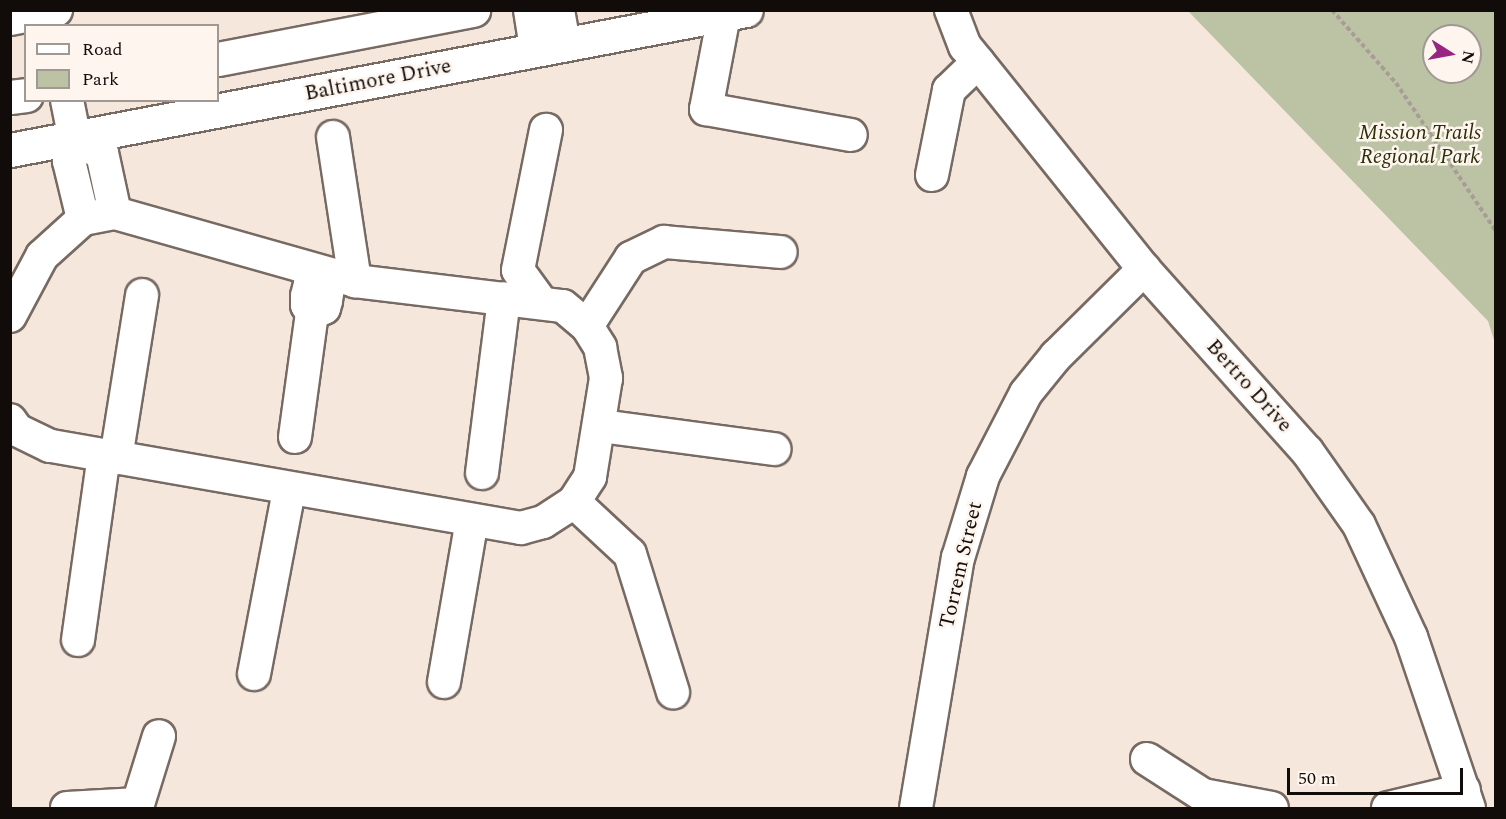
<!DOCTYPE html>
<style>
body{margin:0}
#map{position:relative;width:1506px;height:819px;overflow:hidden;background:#f6e7dd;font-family:Spectral,serif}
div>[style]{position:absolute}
.green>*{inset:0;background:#bcc3a4}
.path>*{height:4px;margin-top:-2px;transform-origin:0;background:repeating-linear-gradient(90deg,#a89d95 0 4.5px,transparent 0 7.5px)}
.roads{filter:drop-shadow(2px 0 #776a62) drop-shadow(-2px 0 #776a62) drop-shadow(0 2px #776a62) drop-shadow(0 -2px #776a62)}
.minor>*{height:32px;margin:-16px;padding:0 16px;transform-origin:16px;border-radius:16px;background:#fff}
.major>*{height:33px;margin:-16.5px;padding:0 16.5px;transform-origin:16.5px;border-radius:16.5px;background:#fff}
span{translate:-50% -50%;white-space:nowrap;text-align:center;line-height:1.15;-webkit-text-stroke:5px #fef5ef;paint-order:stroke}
.street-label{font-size:21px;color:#110c09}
.park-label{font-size:21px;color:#2b3009;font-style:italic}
.frame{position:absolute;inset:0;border:12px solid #110c09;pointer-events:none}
.legend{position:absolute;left:24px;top:24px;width:195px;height:78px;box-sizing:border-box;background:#fef5ef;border:2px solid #9f9893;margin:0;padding:8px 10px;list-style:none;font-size:18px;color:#110c09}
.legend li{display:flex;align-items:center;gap:12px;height:30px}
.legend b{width:30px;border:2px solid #9f9893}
.north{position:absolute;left:1422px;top:24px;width:60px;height:60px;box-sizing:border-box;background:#fef5ef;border:2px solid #9f9893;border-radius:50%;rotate:101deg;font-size:16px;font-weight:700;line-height:24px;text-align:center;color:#110c09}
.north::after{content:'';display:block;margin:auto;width:21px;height:27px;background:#982583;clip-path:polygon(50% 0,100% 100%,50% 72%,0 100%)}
.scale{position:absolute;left:1287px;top:768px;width:176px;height:27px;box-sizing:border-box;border:3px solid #110c09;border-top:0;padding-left:8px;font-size:18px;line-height:21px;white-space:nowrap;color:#110c09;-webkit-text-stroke:4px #fef5ef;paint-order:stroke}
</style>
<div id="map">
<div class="green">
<i style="clip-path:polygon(evenodd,1188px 11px,1495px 11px,1495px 343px,1488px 321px,1188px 11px,1434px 36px,1470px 36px,1470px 72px,1434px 72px,1434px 36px)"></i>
</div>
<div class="path">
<i style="left:1332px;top:10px;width:97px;rotate:48.8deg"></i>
<i style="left:1396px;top:83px;width:179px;rotate:56deg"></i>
</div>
<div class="roads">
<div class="minor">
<i style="left:530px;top:10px;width:39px;rotate:81deg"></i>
<i style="left:558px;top:10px;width:34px;rotate:80deg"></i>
<i style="left:951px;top:10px;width:39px;rotate:69deg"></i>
<i style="left:965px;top:46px;width:21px;rotate:51deg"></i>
<i style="left:978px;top:62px;width:265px;rotate:51.3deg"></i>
<i style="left:1144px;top:269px;width:244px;rotate:48.2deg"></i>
<i style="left:1307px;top:451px;width:90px;rotate:54.9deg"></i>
<i style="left:1359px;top:525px;width:123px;rotate:65.1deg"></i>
<i style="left:1411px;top:637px;width:181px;rotate:71.3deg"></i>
<i style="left:724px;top:15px;width:96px;rotate:100.8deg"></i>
<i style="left:706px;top:109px;width:147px;rotate:10.2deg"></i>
<i style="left:10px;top:19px;width:47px;rotate:-11.1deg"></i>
<i style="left:67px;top:100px;width:41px;rotate:78.7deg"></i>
<i style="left:75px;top:140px;width:22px;rotate:106deg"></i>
<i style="left:69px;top:161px;width:60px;rotate:76.4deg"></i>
<i style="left:333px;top:137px;width:146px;rotate:81.3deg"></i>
<i style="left:75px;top:140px;width:30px;rotate:26deg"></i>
<i style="left:102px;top:153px;width:61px;rotate:77.8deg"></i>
<i style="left:932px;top:175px;width:87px;rotate:-78.7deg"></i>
<i style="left:949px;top:90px;width:40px;rotate:-44deg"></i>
<i style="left:541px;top:302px;width:39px;rotate:-126deg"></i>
<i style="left:518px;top:270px;width:143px;rotate:-78.7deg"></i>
<i style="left:10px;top:316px;width:68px;rotate:-61.9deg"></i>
<i style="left:42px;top:256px;width:55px;rotate:-42.1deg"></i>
<i style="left:83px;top:219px;width:33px;rotate:-11deg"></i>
<i style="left:115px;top:213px;width:249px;rotate:15.8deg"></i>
<i style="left:355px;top:281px;width:209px;rotate:6.9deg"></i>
<i style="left:563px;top:306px;width:31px;rotate:40deg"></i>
<i style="left:587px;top:326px;width:25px;rotate:58deg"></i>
<i style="left:600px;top:347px;width:32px;rotate:79deg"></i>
<i style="left:606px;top:378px;width:100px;rotate:99.2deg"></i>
<i style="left:590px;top:477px;width:30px;rotate:123deg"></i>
<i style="left:574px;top:502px;width:37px;rotate:147deg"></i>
<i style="left:543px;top:522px;width:23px;rotate:165deg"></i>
<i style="left:521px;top:528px;width:478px;rotate:-170.1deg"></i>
<i style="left:50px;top:446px;width:37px;rotate:-154deg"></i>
<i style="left:17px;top:430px;width:12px;rotate:-125deg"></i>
<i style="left:587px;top:326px;width:81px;rotate:-57.1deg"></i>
<i style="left:631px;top:258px;width:37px;rotate:-26deg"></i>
<i style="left:664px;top:242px;width:117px;rotate:4.9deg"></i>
<i style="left:601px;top:426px;width:175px;rotate:7.6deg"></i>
<i style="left:295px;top:437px;width:125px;rotate:-82.2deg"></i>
<i style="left:312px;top:313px;width:9px;rotate:-122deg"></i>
<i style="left:307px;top:305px;width:9px;rotate:-90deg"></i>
<i style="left:307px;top:296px;width:12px;rotate:-76deg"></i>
<i style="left:310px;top:284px;width:17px;rotate:-36deg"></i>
<i style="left:324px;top:274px;width:15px;rotate:74deg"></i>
<i style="left:328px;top:288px;width:13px;rotate:99deg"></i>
<i style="left:326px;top:301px;width:7px;rotate:106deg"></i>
<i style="left:324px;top:308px;width:13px;rotate:157deg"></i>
<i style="left:116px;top:458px;width:165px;rotate:-80.9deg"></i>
<i style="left:482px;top:473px;width:176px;rotate:-82.8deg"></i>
<i style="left:574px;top:502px;width:76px;rotate:42.9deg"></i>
<i style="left:630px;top:554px;width:145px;rotate:72.7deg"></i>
<i style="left:78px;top:640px;width:186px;rotate:-82deg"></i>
<i style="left:254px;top:674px;width:187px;rotate:-79.2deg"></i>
<i style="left:444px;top:682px;width:164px;rotate:-80.2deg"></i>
<i style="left:1147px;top:759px;width:67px;rotate:32.7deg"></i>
<i style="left:1203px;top:795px;width:70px;rotate:10.7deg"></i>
<i style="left:67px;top:808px;width:71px;rotate:-3.2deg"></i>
<i style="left:138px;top:804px;width:71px;rotate:-72.8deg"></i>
<i style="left:916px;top:808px;width:254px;rotate:-80.5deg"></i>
<i style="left:958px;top:558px;width:86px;rotate:-73deg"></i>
<i style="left:983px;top:476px;width:93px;rotate:-62.6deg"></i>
<i style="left:1026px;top:393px;width:48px;rotate:-51deg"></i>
<i style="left:1056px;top:356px;width:124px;rotate:-44.7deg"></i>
<i style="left:1388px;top:808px;width:78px;rotate:-13.3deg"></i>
</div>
<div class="major">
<i style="left:218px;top:59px;width:260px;rotate:-10.9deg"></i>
<i style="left:10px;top:97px;width:16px;rotate:-7deg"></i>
<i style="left:10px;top:150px;width:749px;rotate:-10.77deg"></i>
</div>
</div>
<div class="street-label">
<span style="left:378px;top:80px;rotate:-11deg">Baltimore Drive</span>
<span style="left:1249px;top:386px;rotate:48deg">Bertro Drive</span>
<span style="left:961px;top:565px;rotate:-77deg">Torrem Street</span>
</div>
<div class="park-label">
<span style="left:1420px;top:145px">Mission Trails<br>Regional Park</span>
</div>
<div class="frame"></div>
<ul class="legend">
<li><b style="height:8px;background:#fff"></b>Road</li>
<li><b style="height:16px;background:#bcc3a4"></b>Park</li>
</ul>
<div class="north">N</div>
<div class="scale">50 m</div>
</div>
